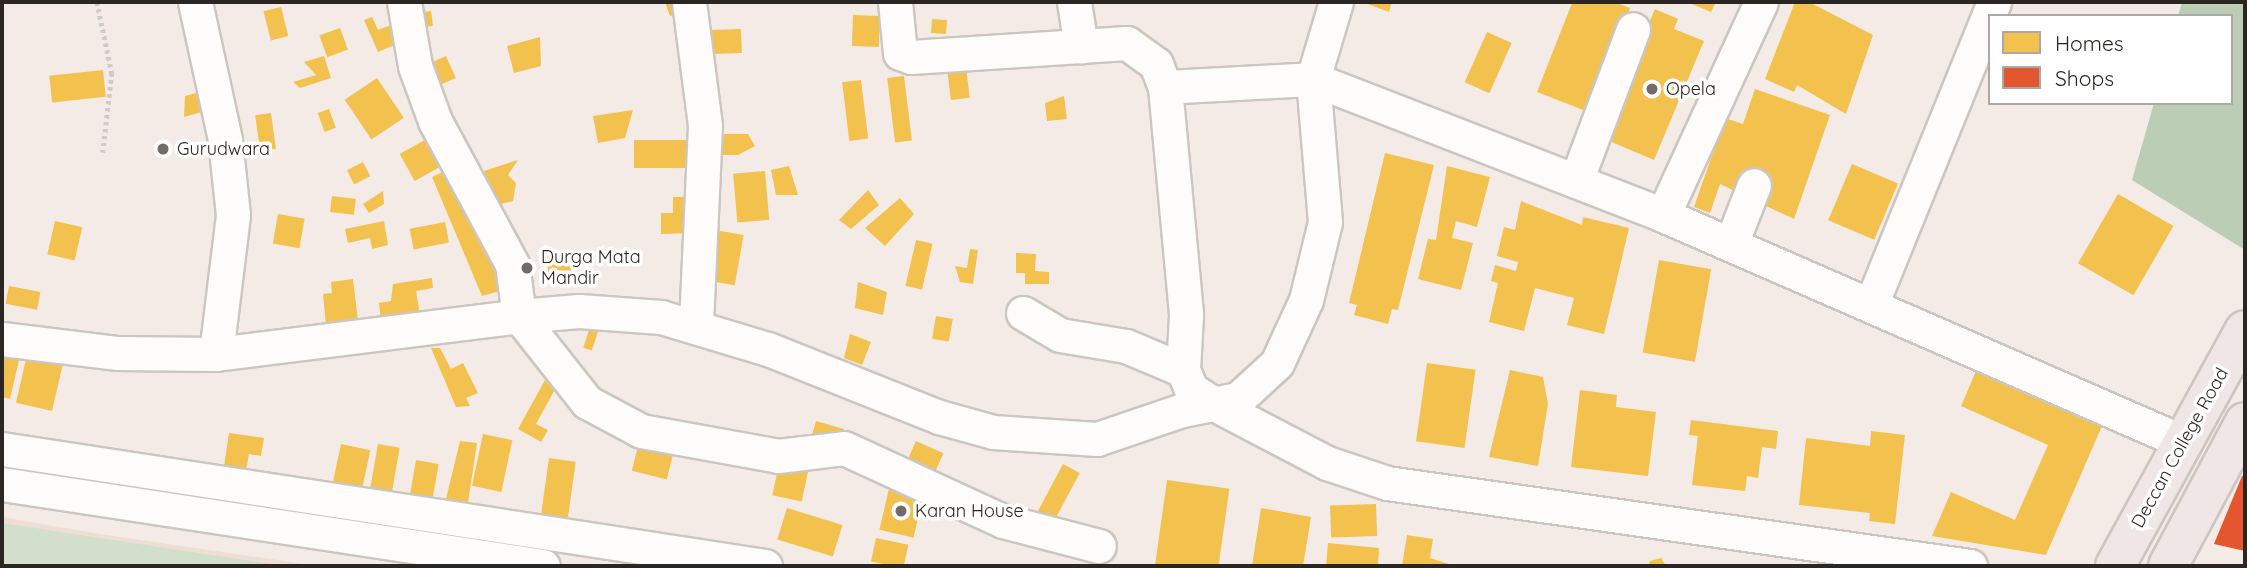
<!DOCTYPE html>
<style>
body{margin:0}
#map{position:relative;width:2247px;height:568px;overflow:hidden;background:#f4ebe6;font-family:Quicksand,sans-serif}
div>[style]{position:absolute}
.built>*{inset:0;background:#efded4}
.green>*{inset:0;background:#d2dfcb}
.forest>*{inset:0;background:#bbcdb5}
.homes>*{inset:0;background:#f2c14e;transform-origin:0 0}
.shops>*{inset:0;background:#e4572e}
.path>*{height:4.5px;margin-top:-2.25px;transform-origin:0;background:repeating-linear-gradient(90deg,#ceccca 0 3.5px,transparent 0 7px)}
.roads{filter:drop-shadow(2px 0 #ccc6c1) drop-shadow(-2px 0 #ccc6c1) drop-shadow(0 2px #ccc6c1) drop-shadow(0 -2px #ccc6c1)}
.minor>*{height:33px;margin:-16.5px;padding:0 16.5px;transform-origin:16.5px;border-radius:16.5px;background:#fdfcfb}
.major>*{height:38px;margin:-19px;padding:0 19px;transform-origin:19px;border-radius:19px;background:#f0e6e6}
.dots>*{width:19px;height:19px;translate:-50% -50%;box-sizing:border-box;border:4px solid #fff;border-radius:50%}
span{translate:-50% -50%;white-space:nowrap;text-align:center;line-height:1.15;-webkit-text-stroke:7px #fff;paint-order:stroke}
.poi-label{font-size:18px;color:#2c2622}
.left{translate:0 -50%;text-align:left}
.street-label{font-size:18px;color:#2c2622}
.frame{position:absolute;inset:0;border:4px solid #2c2622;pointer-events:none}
.legend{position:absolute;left:1988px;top:14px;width:245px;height:91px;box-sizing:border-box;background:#fff;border:2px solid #aba8a7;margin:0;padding:9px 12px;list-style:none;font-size:21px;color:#2c2622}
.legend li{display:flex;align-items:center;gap:14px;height:35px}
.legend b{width:35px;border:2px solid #aba8a7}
</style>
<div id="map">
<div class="built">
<i style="clip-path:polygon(2px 517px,100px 534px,318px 566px,2px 566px)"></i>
</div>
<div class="green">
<i style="clip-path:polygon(2px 523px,284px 566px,2px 566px)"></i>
</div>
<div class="forest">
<i style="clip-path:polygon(2182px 2px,2245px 2px,2245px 250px,2132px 180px,2154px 103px,2231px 103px,2231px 16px,2178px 16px)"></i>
</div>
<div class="homes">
<i style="clip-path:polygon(665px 2px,678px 2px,681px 12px,670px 16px)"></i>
<i style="clip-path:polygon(1362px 2px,1392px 2px,1389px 12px)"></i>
<i style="clip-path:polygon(1614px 2px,1630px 8px,1591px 113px,1537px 92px,1572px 3px)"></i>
<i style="clip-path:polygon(1687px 2px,1716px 2px,1711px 12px)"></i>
<i style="clip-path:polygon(1795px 2px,1809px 2px,1873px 35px,1846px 114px,1797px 85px,1794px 92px,1765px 79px)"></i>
<i style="left:281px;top:7px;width:30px;height:18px;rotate:76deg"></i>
<i style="clip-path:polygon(1655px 9px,1678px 19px,1674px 29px,1704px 41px,1654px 160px,1600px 137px)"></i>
<i style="left:431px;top:11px;width:15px;height:18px;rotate:82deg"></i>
<i style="left:853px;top:15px;width:27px;height:31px;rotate:2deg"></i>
<i style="clip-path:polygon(372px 17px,378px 30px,396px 23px,404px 41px,378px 52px,364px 20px)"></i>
<i style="left:932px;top:19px;width:15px;height:14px;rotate:4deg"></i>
<i style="left:340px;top:28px;width:23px;height:22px;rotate:70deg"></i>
<i style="left:741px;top:29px;width:24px;height:39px;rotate:88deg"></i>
<i style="left:1487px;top:32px;width:27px;height:55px;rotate:24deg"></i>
<i style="clip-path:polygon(540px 37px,541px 66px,514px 73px,507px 46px)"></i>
<i style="clip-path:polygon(324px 56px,331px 78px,300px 88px,293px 82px,316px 75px,304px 62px)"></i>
<i style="left:446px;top:56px;width:24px;height:25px;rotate:66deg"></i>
<i style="left:966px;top:67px;width:31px;height:19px;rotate:83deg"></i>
<i style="left:103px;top:70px;width:27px;height:54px;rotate:84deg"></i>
<i style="left:904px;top:76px;width:65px;height:17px;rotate:83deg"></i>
<i style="left:377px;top:78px;width:48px;height:39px;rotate:56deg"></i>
<i style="left:861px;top:80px;width:59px;height:19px;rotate:83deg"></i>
<i style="clip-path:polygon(1755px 89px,1830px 115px,1794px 219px,1720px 184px,1710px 213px,1694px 207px,1725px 118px,1743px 124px)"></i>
<i style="clip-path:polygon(200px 92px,205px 111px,184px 117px,185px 96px)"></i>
<i style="clip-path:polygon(1064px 96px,1067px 119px,1047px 121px,1045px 103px)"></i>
<i style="left:329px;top:109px;width:20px;height:12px;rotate:70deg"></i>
<i style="clip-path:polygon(633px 110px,625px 138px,598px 143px,593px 116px)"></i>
<i style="left:271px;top:113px;width:36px;height:16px;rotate:82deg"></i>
<i style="clip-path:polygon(713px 134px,748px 134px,755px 146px,738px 155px,713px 155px)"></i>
<i style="left:432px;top:136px;width:31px;height:37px;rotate:61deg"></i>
<i style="left:634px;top:140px;width:56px;height:28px"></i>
<i style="clip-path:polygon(1385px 153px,1434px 165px,1398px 310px,1392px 309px,1388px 324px,1354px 315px,1357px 305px,1349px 303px)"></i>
<i style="clip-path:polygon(518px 160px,508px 175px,516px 183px,513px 201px,489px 207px,481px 172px)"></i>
<i style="left:363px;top:162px;width:16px;height:18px;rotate:63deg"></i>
<i style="left:1852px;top:164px;width:50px;height:61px;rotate:23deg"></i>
<i style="clip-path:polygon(789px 166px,798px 195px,776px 195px,771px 170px)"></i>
<i style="clip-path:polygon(1447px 166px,1490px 177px,1477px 227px,1456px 221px,1452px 238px,1473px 243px,1461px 290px,1418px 279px,1428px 239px,1436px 240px)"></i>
<i style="clip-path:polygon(449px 169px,507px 289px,482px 296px,432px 177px)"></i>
<i style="left:765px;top:171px;width:49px;height:32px;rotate:85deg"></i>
<i style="clip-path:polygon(868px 190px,879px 205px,851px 229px,839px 220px)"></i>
<i style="clip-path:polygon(383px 191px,384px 204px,369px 213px,363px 204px)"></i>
<i style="left:2118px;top:194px;width:64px;height:80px;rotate:30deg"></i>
<i style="left:332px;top:196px;width:24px;height:16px;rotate:7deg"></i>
<i style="clip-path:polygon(673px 197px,690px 197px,691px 233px,661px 234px,661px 213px,673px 213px)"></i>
<i style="clip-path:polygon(900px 198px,914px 214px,885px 246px,865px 228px)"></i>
<i style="clip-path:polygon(1521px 201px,1582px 225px,1583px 217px,1629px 228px,1604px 334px,1567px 325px,1574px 298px,1535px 288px,1524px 331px,1489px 322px,1498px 283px,1491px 281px,1495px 265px,1516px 271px,1518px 262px,1497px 256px,1504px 227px,1515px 230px)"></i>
<i style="left:278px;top:214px;width:27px;height:30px;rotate:10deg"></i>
<i style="left:55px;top:221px;width:28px;height:34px;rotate:13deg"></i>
<i style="clip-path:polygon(384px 221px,388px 245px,372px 249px,370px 238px,348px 243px,345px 229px)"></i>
<i style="left:445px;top:222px;width:21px;height:36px;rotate:79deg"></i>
<i style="left:715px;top:230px;width:29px;height:51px;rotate:10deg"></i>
<i style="left:916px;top:240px;width:17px;height:47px;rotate:13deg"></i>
<i style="clip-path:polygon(970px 249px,978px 250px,973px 284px,960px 282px,955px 266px,967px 268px)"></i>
<i style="clip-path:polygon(1016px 253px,1036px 254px,1035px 271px,1049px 272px,1049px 284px,1025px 284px,1025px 273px,1016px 273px)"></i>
<i style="left:546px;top:256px;width:25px;height:24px"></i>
<i style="left:1659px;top:260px;width:53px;height:94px;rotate:10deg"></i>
<i style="clip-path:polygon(432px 278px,433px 288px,416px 291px,420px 315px,381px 321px,379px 303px,391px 301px,393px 284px)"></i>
<i style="clip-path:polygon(353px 279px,358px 321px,326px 325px,323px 294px,332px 293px,331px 282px)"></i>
<i style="clip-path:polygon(858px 282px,887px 292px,883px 315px,855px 308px)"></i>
<i style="left:9px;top:286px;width:32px;height:18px;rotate:11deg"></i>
<i style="left:936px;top:316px;width:17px;height:23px;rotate:10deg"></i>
<i style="left:591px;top:324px;width:9px;height:25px;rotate:18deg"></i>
<i style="clip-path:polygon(850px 334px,871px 342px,862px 365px,844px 358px)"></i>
<i style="clip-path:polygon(431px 348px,440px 348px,451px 369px,463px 363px,478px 393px,466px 398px,470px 406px,456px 407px)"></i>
<i style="clip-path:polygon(2px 352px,20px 356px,10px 399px,2px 397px)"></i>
<i style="left:27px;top:355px;width:37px;height:49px;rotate:13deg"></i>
<i style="left:1427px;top:363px;width:49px;height:79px;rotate:8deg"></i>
<i style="clip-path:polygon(1977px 369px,2102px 426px,2046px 555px,1932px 536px,1951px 492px,2015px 520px,2048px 445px,1961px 406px)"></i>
<i style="clip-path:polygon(1510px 370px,1543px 377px,1548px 404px,1538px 466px,1489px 457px)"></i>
<i style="clip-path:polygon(545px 380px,554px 391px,536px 424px,548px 430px,541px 442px,518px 429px)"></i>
<i style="clip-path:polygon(1580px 390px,1617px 395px,1616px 407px,1656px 412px,1648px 476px,1571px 467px)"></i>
<i style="clip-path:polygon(1691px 420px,1778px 431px,1776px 449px,1762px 447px,1758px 478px,1747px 476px,1745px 491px,1692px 485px,1698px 436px,1689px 435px)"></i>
<i style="left:816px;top:421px;width:29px;height:14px;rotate:16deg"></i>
<i style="clip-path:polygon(1871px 431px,1905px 435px,1895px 524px,1869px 521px,1870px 513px,1799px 505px,1806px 438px,1870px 446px)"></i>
<i style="clip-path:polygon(229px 433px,264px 438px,261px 456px,249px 454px,246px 470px,222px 480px)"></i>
<i style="left:483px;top:434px;width:30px;height:53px;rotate:12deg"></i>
<i style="left:641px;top:434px;width:36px;height:38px;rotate:14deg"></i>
<i style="clip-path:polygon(460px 441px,477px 443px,468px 503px,446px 499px)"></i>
<i style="left:916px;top:441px;width:30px;height:29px;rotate:24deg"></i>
<i style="left:341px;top:444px;width:30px;height:43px;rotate:12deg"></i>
<i style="left:378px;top:444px;width:22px;height:44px;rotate:10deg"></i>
<i style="left:549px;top:458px;width:27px;height:58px;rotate:8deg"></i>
<i style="left:416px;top:460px;width:23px;height:34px;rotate:10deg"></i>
<i style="left:779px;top:464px;width:30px;height:32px;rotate:12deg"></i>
<i style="left:1063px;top:464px;width:19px;height:63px;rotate:28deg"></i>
<i style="left:1167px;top:480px;width:63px;height:87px;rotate:8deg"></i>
<i style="left:890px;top:484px;width:35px;height:47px;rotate:13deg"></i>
<i style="left:1376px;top:504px;width:32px;height:46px;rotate:88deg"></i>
<i style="left:787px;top:508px;width:58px;height:33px;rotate:17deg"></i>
<i style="clip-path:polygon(1261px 508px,1311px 517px,1303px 566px,1252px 566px)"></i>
<i style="clip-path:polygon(1407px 535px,1433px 539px,1430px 558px,1455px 566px,1402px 566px)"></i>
<i style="left:876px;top:538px;width:33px;height:24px;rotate:12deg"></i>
<i style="clip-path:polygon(1328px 543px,1379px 548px,1378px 566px,1326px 566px)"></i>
<i style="clip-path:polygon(1661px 558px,1666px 566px,1648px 566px,1650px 561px)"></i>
</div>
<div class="shops">
<i style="clip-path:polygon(2242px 476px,2245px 477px,2245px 551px,2214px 544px)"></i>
</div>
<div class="path">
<i style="left:97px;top:2px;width:73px;rotate:78.1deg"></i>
<i style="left:112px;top:73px;width:80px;rotate:96.5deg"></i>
</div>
<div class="roads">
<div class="minor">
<i style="left:195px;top:2px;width:141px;rotate:77.7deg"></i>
<i style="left:225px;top:140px;width:75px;rotate:83.9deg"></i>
<i style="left:233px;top:215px;width:140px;rotate:97deg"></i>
<i style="left:404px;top:2px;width:65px;rotate:80.2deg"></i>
<i style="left:415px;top:66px;width:59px;rotate:70deg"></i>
<i style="left:435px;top:121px;width:162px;rotate:61.7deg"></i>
<i style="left:512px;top:264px;width:52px;rotate:82.3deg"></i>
<i style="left:519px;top:316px;width:110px;rotate:51.7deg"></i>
<i style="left:587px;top:402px;width:61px;rotate:28.2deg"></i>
<i style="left:641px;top:431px;width:139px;rotate:10.3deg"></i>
<i style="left:778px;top:456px;width:66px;rotate:-6.9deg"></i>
<i style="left:844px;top:448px;width:175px;rotate:24.7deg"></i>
<i style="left:1003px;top:521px;width:99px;rotate:14.6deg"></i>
<i style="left:689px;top:2px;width:125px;rotate:82.6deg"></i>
<i style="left:705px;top:126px;width:201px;rotate:92.6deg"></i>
<i style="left:895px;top:2px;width:51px;rotate:84.4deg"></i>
<i style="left:900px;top:53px;width:12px;rotate:20deg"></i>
<i style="left:911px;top:57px;width:216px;rotate:-3.7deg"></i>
<i style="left:1127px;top:43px;width:36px;rotate:36deg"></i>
<i style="left:1156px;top:64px;width:25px;rotate:69deg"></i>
<i style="left:1165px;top:87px;width:229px;rotate:84.7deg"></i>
<i style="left:1186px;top:315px;width:55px;rotate:93.1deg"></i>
<i style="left:1183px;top:370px;width:21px;rotate:67deg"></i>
<i style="left:1191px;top:389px;width:30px;rotate:33deg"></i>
<i style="left:1216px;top:405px;width:125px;rotate:27.6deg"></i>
<i style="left:1327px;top:463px;width:63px;rotate:18.4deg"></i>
<i style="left:1387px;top:483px;width:589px;rotate:8.1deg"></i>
<i style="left:1074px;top:2px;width:45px;rotate:81deg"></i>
<i style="left:1165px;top:87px;width:148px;rotate:-3.1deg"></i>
<i style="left:1313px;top:79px;width:375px;rotate:21.2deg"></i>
<i style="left:1663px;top:215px;width:567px;rotate:23.58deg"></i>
<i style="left:1576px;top:181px;width:162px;rotate:-69.4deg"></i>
<i style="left:1663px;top:215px;width:234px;rotate:-65.3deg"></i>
<i style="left:1731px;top:244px;width:63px;rotate:-68.7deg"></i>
<i style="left:1871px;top:305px;width:327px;rotate:-67.9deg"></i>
<i style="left:1023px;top:313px;width:43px;rotate:30.7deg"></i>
<i style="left:1060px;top:335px;width:67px;rotate:9.5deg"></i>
<i style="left:1126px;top:346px;width:62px;rotate:22.8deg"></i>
<i style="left:2px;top:339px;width:117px;rotate:6.9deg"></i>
<i style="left:118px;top:353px;width:98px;rotate:0.6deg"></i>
<i style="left:216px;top:354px;width:305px;rotate:-7.1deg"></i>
<i style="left:519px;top:316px;width:60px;rotate:-4.8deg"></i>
<i style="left:579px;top:311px;width:82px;rotate:4.2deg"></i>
<i style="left:661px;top:317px;width:112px;rotate:16.7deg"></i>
<i style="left:768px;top:349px;width:184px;rotate:21.7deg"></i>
<i style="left:939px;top:417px;width:56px;rotate:15.5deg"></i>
<i style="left:993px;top:432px;width:104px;rotate:3.9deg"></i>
<i style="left:1097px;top:439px;width:90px;rotate:-18.8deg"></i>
<i style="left:1182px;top:410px;width:57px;rotate:-11.1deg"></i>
<i style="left:1238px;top:399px;width:53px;rotate:-42.7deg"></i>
<i style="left:1277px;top:363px;width:69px;rotate:-65.3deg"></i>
<i style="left:1306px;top:300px;width:80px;rotate:-76.3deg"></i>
<i style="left:1325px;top:222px;width:144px;rotate:-94.8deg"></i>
<i style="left:1313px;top:79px;width:80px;rotate:-73.4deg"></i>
<i style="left:2px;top:449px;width:772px;rotate:8.72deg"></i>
<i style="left:2px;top:484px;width:547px;rotate:8.62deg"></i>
</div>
<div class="major">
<i style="left:2115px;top:566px;width:269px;rotate:-61.2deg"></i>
<i style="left:2168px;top:566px;width:163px;rotate:-61.9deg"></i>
</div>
</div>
<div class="dots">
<i style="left:1652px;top:89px;background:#726b67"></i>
<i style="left:163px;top:149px;background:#726b67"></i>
<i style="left:527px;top:268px;background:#726b67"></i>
<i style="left:901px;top:511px;background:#726b67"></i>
</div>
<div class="poi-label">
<span class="left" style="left:1666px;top:89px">Opela</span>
<span class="left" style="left:177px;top:149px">Gurudwara</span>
<span class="left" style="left:541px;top:268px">Durga Mata<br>Mandir</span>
<span class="left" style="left:915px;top:511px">Karan House</span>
</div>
<div class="street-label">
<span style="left:2180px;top:448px;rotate:-61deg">Deccan College Road</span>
</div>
<div class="frame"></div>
<ul class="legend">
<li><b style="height:19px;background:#f2c14e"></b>Homes</li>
<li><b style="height:19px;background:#e4572e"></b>Shops</li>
</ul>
</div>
